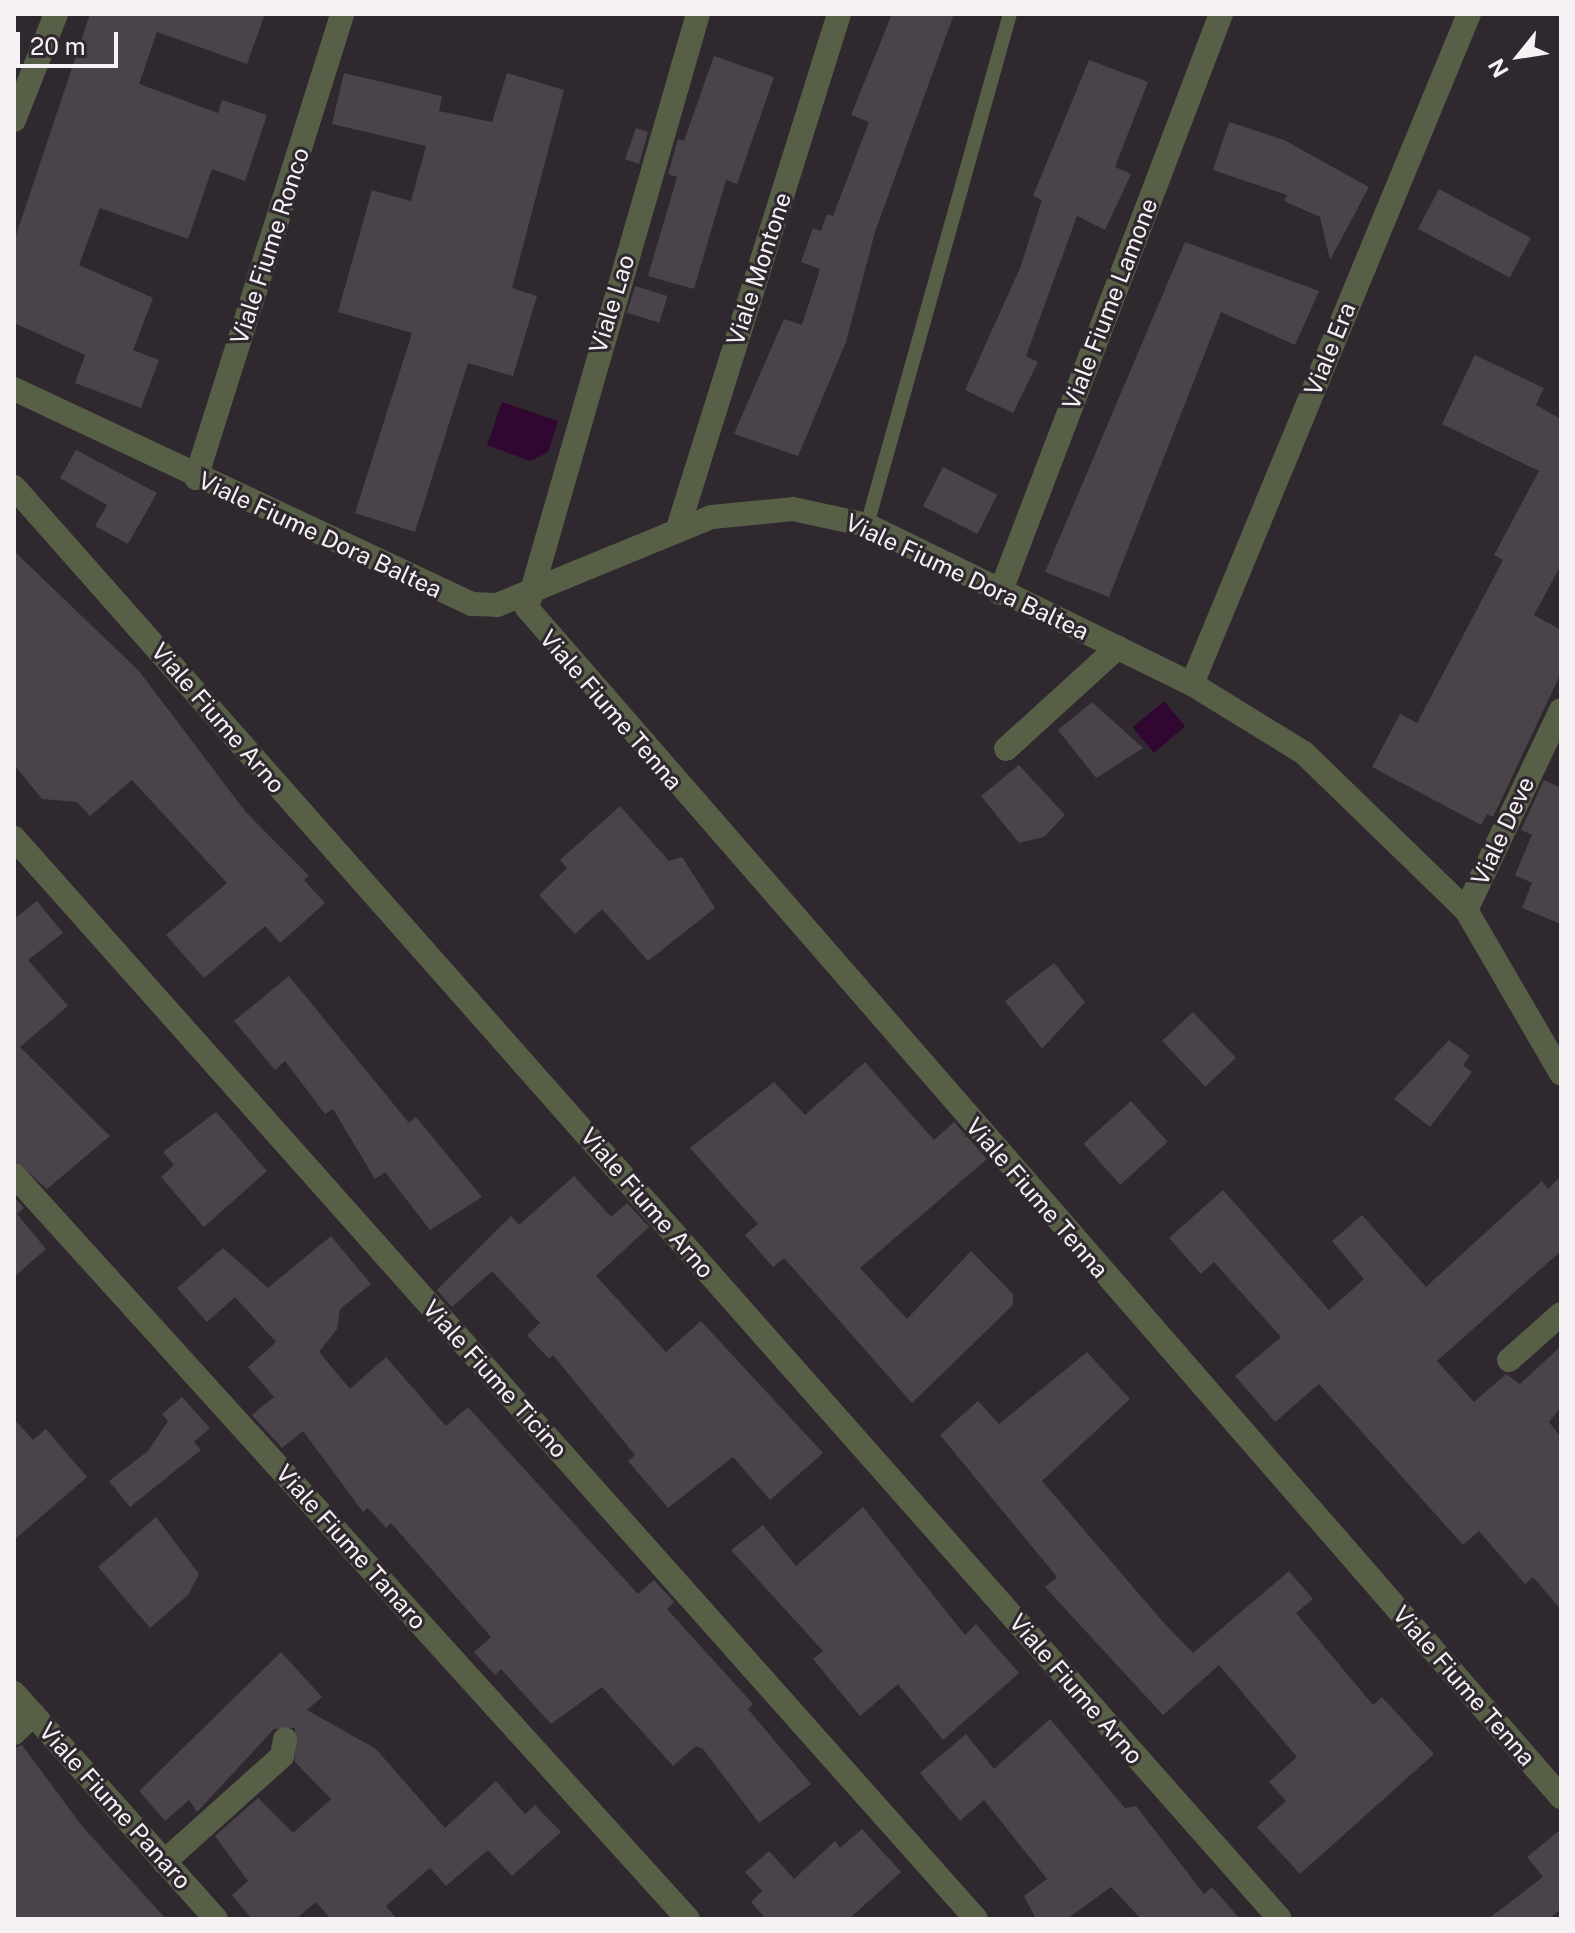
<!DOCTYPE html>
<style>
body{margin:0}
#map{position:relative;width:1575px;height:1933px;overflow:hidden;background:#2f282e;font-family:"Public Sans",sans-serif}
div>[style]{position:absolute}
.water>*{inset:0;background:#300730;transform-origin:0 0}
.building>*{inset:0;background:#4a434a;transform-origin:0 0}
.service>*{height:14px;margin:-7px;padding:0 7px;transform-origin:7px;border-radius:7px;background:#575f47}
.minor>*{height:24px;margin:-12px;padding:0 12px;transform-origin:12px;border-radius:12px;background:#575f47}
span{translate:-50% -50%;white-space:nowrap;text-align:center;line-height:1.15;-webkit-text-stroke:6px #2f282e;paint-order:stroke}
.street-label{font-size:24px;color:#f5f1f5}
.frame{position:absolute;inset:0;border:16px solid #f5f1f5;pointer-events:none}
.north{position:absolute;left:1479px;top:16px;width:80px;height:80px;-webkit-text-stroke:6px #2f282e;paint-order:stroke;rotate:240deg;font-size:22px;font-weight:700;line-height:32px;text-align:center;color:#f5f1f5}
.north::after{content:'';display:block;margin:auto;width:28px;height:36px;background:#f5f1f5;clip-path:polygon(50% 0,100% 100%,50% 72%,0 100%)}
.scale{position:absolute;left:16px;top:32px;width:102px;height:36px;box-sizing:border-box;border:4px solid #f5f1f5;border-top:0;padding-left:10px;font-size:24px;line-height:28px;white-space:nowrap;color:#f5f1f5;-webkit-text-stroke:6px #2f282e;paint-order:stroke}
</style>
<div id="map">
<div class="water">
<i style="clip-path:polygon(502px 402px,558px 421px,548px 452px,530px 461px,487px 445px)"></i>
<i style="left:1164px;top:701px;width:33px;height:41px;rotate:50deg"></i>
</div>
<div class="building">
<i style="clip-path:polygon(90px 14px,265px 14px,247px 64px,157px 32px,139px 84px,218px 113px,222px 100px,267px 115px,245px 181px,212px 169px,188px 239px,100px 208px,79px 265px,153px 298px,133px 350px,159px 360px,141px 408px,75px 383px,85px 355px,14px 323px,14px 241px)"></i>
<i style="clip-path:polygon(892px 14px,954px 14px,875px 232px,846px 342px,798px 456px,734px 434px,784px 319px,802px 325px,820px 269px,801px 262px,813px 228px,821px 231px,827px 214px,833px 216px,869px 122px,851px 115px)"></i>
<i style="clip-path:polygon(714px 56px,774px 77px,737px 184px,726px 180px,694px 289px,648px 276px,677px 177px,668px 174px,678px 139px,684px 141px)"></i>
<i style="clip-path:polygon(1089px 60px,1148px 82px,1115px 167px,1131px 174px,1105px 230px,1077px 216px,1026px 356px,1038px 362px,1013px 413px,965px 390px,1020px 268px,1042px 200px,1033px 196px)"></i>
<i style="clip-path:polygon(344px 73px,442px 96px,439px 111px,492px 122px,507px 73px,564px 90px,512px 288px,537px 296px,513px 376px,468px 363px,415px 532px,355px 513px,412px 333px,338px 312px,372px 190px,411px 201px,426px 146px,332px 124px)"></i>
<i style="clip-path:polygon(1229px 122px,1284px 140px,1369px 187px,1330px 260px,1320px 217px,1284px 201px,1287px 195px,1213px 170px)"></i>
<i style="clip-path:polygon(636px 128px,648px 132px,639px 164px,625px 159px)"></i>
<i style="left:1439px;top:189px;width:104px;height:45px;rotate:28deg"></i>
<i style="clip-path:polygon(1185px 242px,1319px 291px,1295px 345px,1221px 312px,1109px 597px,1045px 572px)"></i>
<i style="left:635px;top:286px;width:34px;height:28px;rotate:17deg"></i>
<i style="clip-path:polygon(1475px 355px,1544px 388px,1536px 405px,1561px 419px,1561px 565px,1534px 615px,1561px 630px,1561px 673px,1493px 817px,1487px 814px,1481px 825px,1372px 767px,1400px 714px,1417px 723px,1503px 560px,1494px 555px,1539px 471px,1442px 424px)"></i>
<i style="clip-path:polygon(76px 450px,157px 493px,128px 544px,95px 526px,107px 505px,60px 478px)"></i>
<i style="left:943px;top:467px;width:61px;height:44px;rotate:27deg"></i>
<i style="clip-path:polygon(14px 551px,139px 671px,245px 811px,309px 876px,304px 880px,325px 903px,280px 943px,265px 926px,204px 978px,166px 935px,227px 883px,132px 780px,90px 816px,77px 802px,42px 799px,14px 765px)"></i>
<i style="clip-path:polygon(1092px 702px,1143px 748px,1096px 778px,1058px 730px)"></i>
<i style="clip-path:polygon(1019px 765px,1065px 815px,1044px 837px,1019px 843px,981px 796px)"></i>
<i style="clip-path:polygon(1544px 780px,1561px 788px,1561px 924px,1522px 908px,1532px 883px,1515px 875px,1532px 835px,1521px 830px)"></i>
<i style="clip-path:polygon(620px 806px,669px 861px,682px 857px,715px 908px,648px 961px,602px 909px,575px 934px,539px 895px,567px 868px,560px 860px)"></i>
<i style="clip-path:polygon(37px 901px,63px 933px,28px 960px,68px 1006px,20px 1047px,110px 1136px,47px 1189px,14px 1160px,14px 919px)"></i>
<i style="clip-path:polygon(1054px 963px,1085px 1002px,1042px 1049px,1005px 1001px)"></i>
<i style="clip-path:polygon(289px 976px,409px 1123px,416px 1117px,482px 1197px,430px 1230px,385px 1172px,375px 1179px,333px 1109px,325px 1114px,285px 1061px,275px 1070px,234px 1021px)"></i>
<i style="left:1193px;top:1012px;width:63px;height:42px;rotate:47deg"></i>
<i style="clip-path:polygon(1449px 1040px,1470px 1056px,1463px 1065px,1472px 1072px,1430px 1127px,1394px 1099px)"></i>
<i style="clip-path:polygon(865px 1062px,934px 1140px,954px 1122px,987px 1159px,860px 1268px,907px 1319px,971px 1251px,1013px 1294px,1013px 1305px,912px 1403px,784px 1258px,773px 1267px,745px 1235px,758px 1224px,690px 1148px,774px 1082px,805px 1115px)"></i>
<i style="left:1131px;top:1101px;width:55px;height:64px;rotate:48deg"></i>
<i style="clip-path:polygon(216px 1112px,267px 1171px,204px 1227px,161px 1177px,174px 1165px,163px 1152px)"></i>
<i style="clip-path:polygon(574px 1176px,611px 1217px,627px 1203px,649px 1227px,596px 1276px,666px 1352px,701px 1321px,823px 1453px,770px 1500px,733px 1457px,668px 1508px,628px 1461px,635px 1455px,553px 1355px,549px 1359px,527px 1335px,540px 1323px,492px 1271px,452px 1307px,437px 1290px,511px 1216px,519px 1225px)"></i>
<i style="clip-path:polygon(1561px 1176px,1561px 1251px,1437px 1361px,1474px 1402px,1506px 1374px,1520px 1384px,1561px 1346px,1561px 1407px,1549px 1422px,1561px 1437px,1561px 1610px,1533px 1577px,1525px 1584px,1479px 1531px,1463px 1545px,1319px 1384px,1275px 1422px,1235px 1376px,1281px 1337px,1214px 1262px,1201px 1274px,1169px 1238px,1223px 1190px,1329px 1310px,1364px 1279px,1332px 1241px,1362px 1215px,1426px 1287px,1542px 1181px,1548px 1189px)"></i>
<i style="clip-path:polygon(14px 1197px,24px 1208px,17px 1214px,46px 1249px,14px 1277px)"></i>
<i style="clip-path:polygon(331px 1236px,371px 1284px,340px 1309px,337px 1329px,319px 1352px,350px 1389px,386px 1357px,446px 1426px,468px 1407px,638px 1594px,654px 1580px,674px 1602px,667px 1609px,753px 1704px,748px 1709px,811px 1784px,759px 1823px,703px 1749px,696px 1746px,673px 1766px,602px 1687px,551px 1724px,501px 1669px,495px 1675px,474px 1652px,491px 1637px,391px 1523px,386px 1528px,368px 1508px,363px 1512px,303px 1431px,282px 1448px,252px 1415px,274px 1397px,248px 1367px,276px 1342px,235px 1297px,207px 1322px,177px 1288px,223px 1248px,268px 1288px)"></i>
<i style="clip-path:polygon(1087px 1352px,1130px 1399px,1042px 1481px,1164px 1623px,1193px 1653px,1289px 1571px,1313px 1599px,1296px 1613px,1373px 1705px,1382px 1697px,1434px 1754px,1300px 1874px,1257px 1827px,1286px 1801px,1269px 1782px,1297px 1757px,1219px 1665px,1163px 1715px,1045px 1587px,1057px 1577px,940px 1435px,978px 1401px,999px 1424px)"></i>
<i style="clip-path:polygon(182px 1397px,210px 1428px,194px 1442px,201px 1450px,130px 1507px,109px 1481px,148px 1451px,168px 1421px,162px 1414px)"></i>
<i style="clip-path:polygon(14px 1419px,33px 1440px,46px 1429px,87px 1477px,14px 1540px)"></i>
<i style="clip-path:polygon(863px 1507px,965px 1635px,976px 1624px,1019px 1673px,943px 1740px,898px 1684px,860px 1716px,813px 1659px,823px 1651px,731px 1550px,763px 1525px,796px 1566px)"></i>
<i style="clip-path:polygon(156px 1517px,199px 1574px,188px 1595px,150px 1628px,98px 1567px)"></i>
<i style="clip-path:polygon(281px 1652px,322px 1697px,307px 1710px,376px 1749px,445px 1828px,496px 1781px,525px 1814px,535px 1805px,561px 1832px,512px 1876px,488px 1850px,446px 1886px,430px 1868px,386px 1906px,397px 1919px,331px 1919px,316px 1902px,296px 1919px,252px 1919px,232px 1895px,248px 1881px,215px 1836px,258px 1798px,293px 1833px,331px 1799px,295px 1762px,295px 1728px,274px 1729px,197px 1812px,189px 1800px,165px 1821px,139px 1791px)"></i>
<i style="clip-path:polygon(1050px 1719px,1125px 1808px,1136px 1806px,1204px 1894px,1212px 1887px,1240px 1919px,1141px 1919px,1111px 1887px,1067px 1919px,1036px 1919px,1024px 1896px,1047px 1879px,984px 1800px,960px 1821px,920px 1773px,966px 1734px,994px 1769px)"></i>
<i style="clip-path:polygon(22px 1745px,82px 1826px,166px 1919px,14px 1919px,14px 1748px)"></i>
<i style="clip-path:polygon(862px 1829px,901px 1872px,849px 1919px,766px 1919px,751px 1902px,762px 1891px,745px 1872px,769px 1851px,794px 1879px,835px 1841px,840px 1848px)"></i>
<i style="clip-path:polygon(1561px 1829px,1561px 1909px,1549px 1919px,1488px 1919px,1543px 1877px,1527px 1857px)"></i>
</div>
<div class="service">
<i style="left:867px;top:525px;width:531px;rotate:-74.37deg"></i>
</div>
<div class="minor">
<i style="left:698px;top:14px;width:618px;rotate:106.06deg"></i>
<i style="left:527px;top:608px;width:1576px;rotate:48.99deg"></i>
<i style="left:14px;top:120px;width:114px;rotate:-68.4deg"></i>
<i style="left:14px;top:389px;width:506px;rotate:25.15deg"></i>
<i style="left:472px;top:604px;width:25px;rotate:2deg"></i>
<i style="left:497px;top:605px;width:232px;rotate:-22.3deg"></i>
<i style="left:712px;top:517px;width:81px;rotate:-5.6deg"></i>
<i style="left:793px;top:509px;width:76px;rotate:12.2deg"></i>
<i style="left:867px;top:525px;width:362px;rotate:26.1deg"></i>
<i style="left:1192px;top:684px;width:132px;rotate:31.6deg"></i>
<i style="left:1304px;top:753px;width:226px;rotate:44.1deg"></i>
<i style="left:1466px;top:910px;width:189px;rotate:59.8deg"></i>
<i style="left:196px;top:478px;width:486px;rotate:-72.5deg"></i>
<i style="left:14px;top:487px;width:1911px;rotate:48.52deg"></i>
<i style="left:679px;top:525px;width:535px;rotate:-72.61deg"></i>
<i style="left:1000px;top:593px;width:620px;rotate:-69.11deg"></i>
<i style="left:1192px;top:684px;width:725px;rotate:-67.54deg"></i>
<i style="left:1006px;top:749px;width:151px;rotate:-42.3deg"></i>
<i style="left:14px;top:838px;width:1447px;rotate:48.33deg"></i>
<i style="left:1466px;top:910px;width:221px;rotate:-64.6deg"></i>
<i style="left:14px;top:1175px;width:1004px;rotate:47.83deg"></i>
<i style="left:1509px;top:1360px;width:69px;rotate:-41.5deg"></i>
<i style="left:14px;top:1693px;width:303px;rotate:48.2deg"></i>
<i style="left:14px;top:1733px;width:27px;rotate:-45deg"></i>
<i style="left:164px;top:1862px;width:159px;rotate:-41.9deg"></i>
<i style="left:282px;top:1756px;width:17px;rotate:-80deg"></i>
</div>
<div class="street-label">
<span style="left:270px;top:246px;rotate:-72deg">Viale Fiume Ronco</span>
<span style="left:759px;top:269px;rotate:-72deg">Viale Montone</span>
<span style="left:612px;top:304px;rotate:-73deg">Viale Lao</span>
<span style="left:1110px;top:304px;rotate:-69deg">Viale Fiume Lamone</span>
<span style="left:1330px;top:349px;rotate:-68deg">Viale Era</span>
<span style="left:320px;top:535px;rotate:25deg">Viale Fiume Dora Baltea</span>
<span style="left:967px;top:577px;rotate:25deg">Viale Fiume Dora Baltea</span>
<span style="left:611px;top:710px;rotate:49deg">Viale Fiume Tenna</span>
<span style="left:218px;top:718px;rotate:49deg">Viale Fiume Arno</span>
<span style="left:1503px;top:831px;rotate:-65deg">Viale Deve</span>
<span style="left:1037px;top:1198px;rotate:49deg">Viale Fiume Tenna</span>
<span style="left:647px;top:1203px;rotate:49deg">Viale Fiume Arno</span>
<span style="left:495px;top:1379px;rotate:48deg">Viale Fiume Ticino</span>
<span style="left:351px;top:1547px;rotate:48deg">Viale Fiume Tanaro</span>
<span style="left:1464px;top:1686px;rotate:49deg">Viale Fiume Tenna</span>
<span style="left:1076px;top:1689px;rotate:49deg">Viale Fiume Arno</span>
<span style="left:115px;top:1806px;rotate:48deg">Viale Fiume Panaro</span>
</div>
<div class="frame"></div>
<div class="north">N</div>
<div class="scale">20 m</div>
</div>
